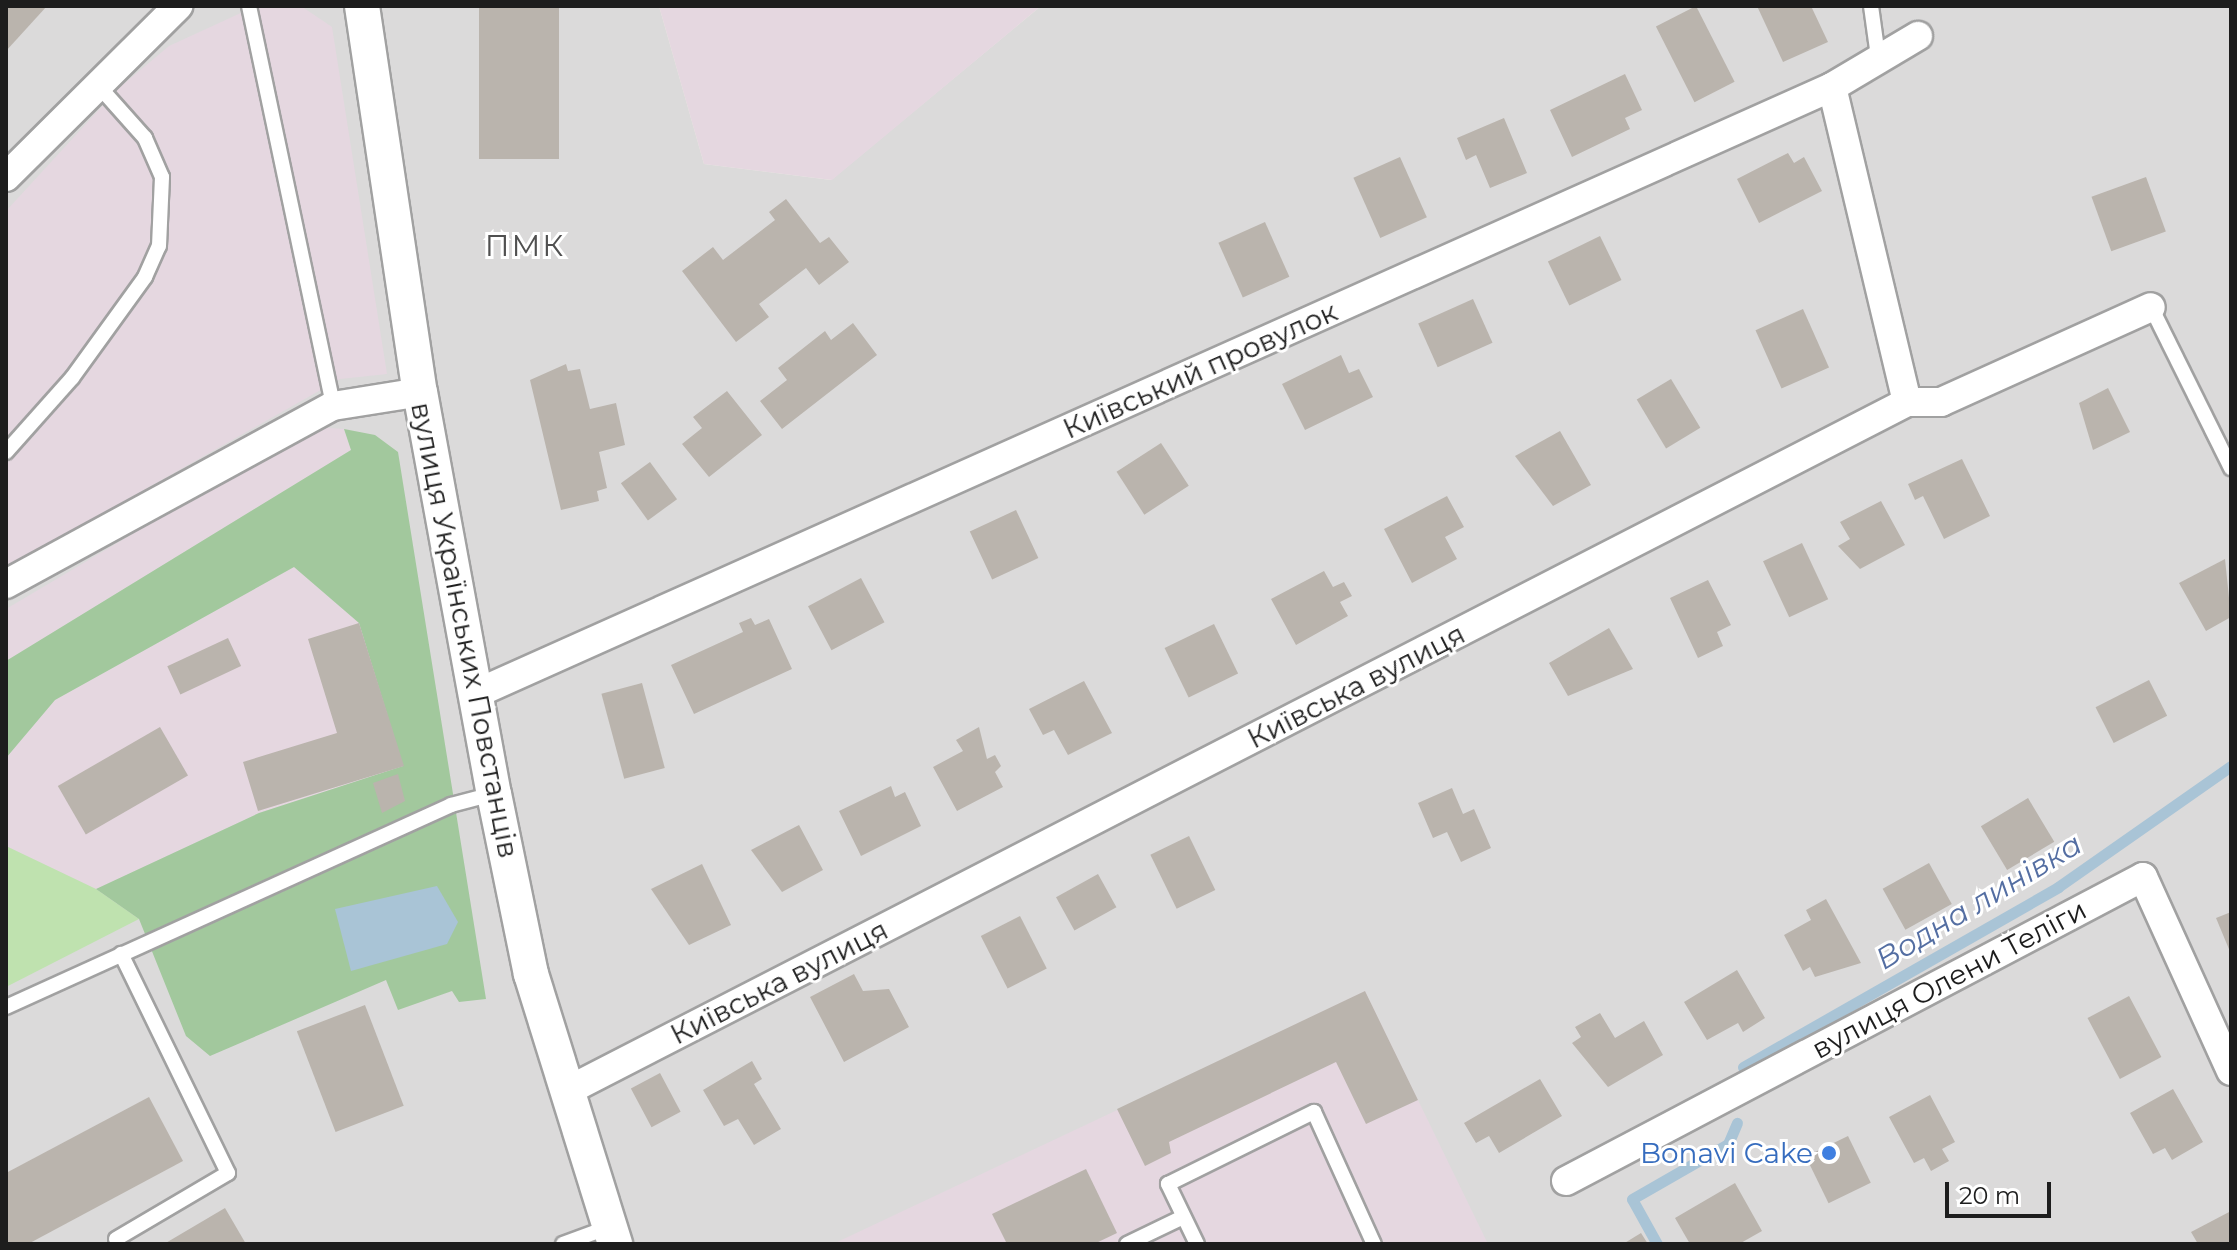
<!DOCTYPE html>
<meta charset="utf-8">
<style>
body{margin:0}
#map{position:relative;width:2237px;height:1250px;overflow:hidden;background:#edece4;font-family:Montserrat,sans-serif}
div>[style]{position:absolute}
.residential>*{inset:0;background:#dbdada}
.industrial>*{inset:0;background:#e5d7e0}
.grass>*{inset:0;background:#bfe2af}
.forest>*{inset:0;background:#a2c89d}
.water>*{inset:0;background:#a9c4d6}
.stream>*{height:11px;margin:-5.5px;padding:0 5.5px;transform-origin:5.5px;border-radius:5.5px;background:#a9c4d6}
.building>*{inset:0;background:#bab4ad;transform-origin:0 0}
.roads{filter:drop-shadow(2px 0 #a1a1a1) drop-shadow(-2px 0 #a1a1a1) drop-shadow(0 2px #a1a1a1) drop-shadow(0 -2px #a1a1a1)}
.service>*{height:14px;margin:-7px;padding:0 7px;transform-origin:7px;border-radius:7px;background:#fff}
.minor>*{height:28px;margin:-14px;padding:0 14px;transform-origin:14px;border-radius:14px;background:#fff}
.tertiary>*{height:34px;margin:-17px;padding:0 17px;transform-origin:17px;border-radius:17px;background:#fff}
.dots>*{width:22px;height:22px;translate:-50% -50%;box-sizing:border-box;border:4px solid #fff;border-radius:50%}
span{translate:-50% -50%;white-space:nowrap;text-align:center;line-height:1.15;-webkit-text-stroke:6px #fff;paint-order:stroke}
.street-label{font-size:28px;color:#1d1d1d}
.shop-label{font-size:28px;color:#366cbe}
.right{translate:-100% -50%;text-align:right}
.neighbourhood-label{font-size:30px;color:#505050;letter-spacing:2px}
.water-label{font-size:30px;color:#546ea2;font-style:italic}
.frame{position:absolute;inset:0;border:8px solid #1d1d1d;pointer-events:none}
.scale{position:absolute;left:1945px;top:1182px;width:106px;height:36px;box-sizing:border-box;border:4px solid #1d1d1d;border-top:0;padding-left:10px;font-size:24px;line-height:28px;white-space:nowrap;color:#1d1d1d;-webkit-text-stroke:6px #fff;paint-order:stroke}
</style>
<div id="map">
<div class="residential">
<i style="clip-path:polygon(6px 6px,659px 6px,704px 164px,831px 180px,1041px 6px,2231px 6px,2231px 1244px,6px 1244px)"></i>
</div>
<div class="industrial">
<i style="clip-path:polygon(256px 6px,301px 6px,332px 27px,387px 374px,340px 379px,6px 568px,6px 211px,119px 88px,169px 46px)"></i>
<i style="clip-path:polygon(659px 6px,1041px 6px,832px 180px,704px 164px)"></i>
<i style="clip-path:polygon(313px 427px,344px 429px,351px 450px,6px 661px,6px 609px)"></i>
<i style="clip-path:polygon(294px 567px,359px 623px,404px 766px,259px 813px,96px 889px,6px 846px,6px 758px,55px 700px)"></i>
<i style="clip-path:polygon(1365px 991px,1488px 1244px,833px 1244px,1147px 1096px)"></i>
</div>
<div class="grass">
<i style="clip-path:polygon(6px 846px,96px 889px,139px 919px,6px 987px)"></i>
</div>
<div class="forest">
<i style="clip-path:polygon(344px 429px,375px 435px,398px 452px,486px 999px,459px 1002px,452px 991px,398px 1010px,386px 980px,210px 1056px,186px 1036px,139px 919px,96px 889px,259px 813px,403px 766px,359px 623px,294px 567px,55px 700px,6px 758px,6px 661px,351px 450px)"></i>
</div>
<div class="water">
<i style="clip-path:polygon(437px 886px,458px 922px,447px 944px,351px 971px,335px 909px)"></i>
</div>
<div class="stream">
<i style="left:1743px;top:1067px;width:363px;rotate:-29.7deg"></i>
<i style="left:2058px;top:887px;width:211px;rotate:-35deg"></i>
<i style="left:1657px;top:1244px;width:51px;rotate:-119.1deg"></i>
<i style="left:1632px;top:1199px;width:111px;rotate:-29.8deg"></i>
<i style="left:1728px;top:1144px;width:23px;rotate:-67deg"></i>
</div>
<div class="building">
<i style="clip-path:polygon(6px 6px,47px 6px,6px 51px)"></i>
<i style="left:479px;top:6px;width:80px;height:153px"></i>
<i style="left:1696px;top:6px;width:85px;height:45px;rotate:63deg"></i>
<i style="clip-path:polygon(1757px 6px,1811px 6px,1828px 42px,1783px 62px)"></i>
<i style="clip-path:polygon(1625px 74px,1642px 110px,1625px 118px,1630px 129px,1572px 157px,1550px 110px)"></i>
<i style="clip-path:polygon(1504px 118px,1527px 173px,1490px 188px,1476px 155px,1466px 160px,1457px 138px)"></i>
<i style="clip-path:polygon(1788px 153px,1794px 163px,1804px 157px,1822px 191px,1759px 223px,1737px 179px)"></i>
<i style="left:1400px;top:157px;width:66px;height:51px;rotate:66deg"></i>
<i style="left:2146px;top:177px;width:58px;height:58px;rotate:70deg"></i>
<i style="clip-path:polygon(786px 199px,820px 243px,829px 237px,849px 262px,819px 285px,806px 268px,759px 304px,769px 317px,736px 342px,682px 271px,713px 247px,723px 260px,775px 220px,769px 212px)"></i>
<i style="left:1265px;top:222px;width:60px;height:51px;rotate:66deg"></i>
<i style="left:1600px;top:236px;width:49px;height:58px;rotate:64deg"></i>
<i style="left:1473px;top:299px;width:48px;height:60px;rotate:66deg"></i>
<i style="left:1803px;top:309px;width:64px;height:52px;rotate:66deg"></i>
<i style="clip-path:polygon(853px 323px,877px 355px,782px 429px,760px 401px,787px 380px,778px 368px,825px 331px,831px 340px)"></i>
<i style="clip-path:polygon(1341px 355px,1349px 373px,1359px 369px,1373px 397px,1305px 430px,1282px 384px)"></i>
<i style="clip-path:polygon(566px 364px,568px 371px,580px 369px,590px 409px,616px 403px,625px 445px,599px 452px,607px 488px,597px 491px,599px 501px,561px 510px,530px 380px)"></i>
<i style="left:1671px;top:379px;width:57px;height:40px;rotate:59deg"></i>
<i style="clip-path:polygon(2108px 388px,2130px 432px,2093px 450px,2079px 403px)"></i>
<i style="clip-path:polygon(727px 391px,762px 435px,709px 477px,682px 444px,702px 428px,693px 417px)"></i>
<i style="clip-path:polygon(1560px 431px,1591px 485px,1553px 506px,1515px 456px)"></i>
<i style="left:1161px;top:443px;width:51px;height:53px;rotate:57deg"></i>
<i style="clip-path:polygon(1962px 459px,1990px 516px,1944px 539px,1923px 496px,1915px 500px,1908px 484px)"></i>
<i style="left:650px;top:462px;width:46px;height:36px;rotate:54deg"></i>
<i style="clip-path:polygon(1447px 496px,1464px 527px,1445px 537px,1457px 559px,1412px 583px,1384px 529px)"></i>
<i style="clip-path:polygon(1881px 501px,1905px 545px,1860px 569px,1838px 546px,1850px 539px,1840px 522px)"></i>
<i style="left:1016px;top:510px;width:53px;height:51px;rotate:65deg"></i>
<i style="left:1802px;top:543px;width:62px;height:43px;rotate:65deg"></i>
<i style="clip-path:polygon(2225px 559px,2231px 617px,2206px 631px,2179px 583px)"></i>
<i style="clip-path:polygon(1324px 571px,1333px 587px,1344px 582px,1352px 596px,1340px 602px,1348px 616px,1296px 645px,1271px 599px)"></i>
<i style="left:861px;top:578px;width:50px;height:60px;rotate:62deg"></i>
<i style="clip-path:polygon(1708px 580px,1731px 625px,1717px 632px,1723px 646px,1698px 658px,1670px 598px)"></i>
<i style="clip-path:polygon(751px 618px,755px 625px,769px 619px,792px 669px,694px 714px,671px 665px,743px 632px,739px 623px)"></i>
<i style="clip-path:polygon(359px 623px,404px 766px,258px 811px,243px 762px,337px 733px,308px 639px)"></i>
<i style="left:1214px;top:624px;width:55px;height:55px;rotate:64deg"></i>
<i style="clip-path:polygon(1609px 628px,1633px 669px,1568px 696px,1549px 663px)"></i>
<i style="left:228px;top:638px;width:31px;height:67px;rotate:65deg"></i>
<i style="left:2149px;top:680px;width:40px;height:60px;rotate:63deg"></i>
<i style="clip-path:polygon(1084px 681px,1112px 733px,1068px 755px,1054px 730px,1043px 735px,1029px 709px)"></i>
<i style="left:642px;top:683px;width:88px;height:42px;rotate:75deg"></i>
<i style="left:160px;top:727px;width:56px;height:118px;rotate:60deg"></i>
<i style="clip-path:polygon(979px 727px,987px 759px,995px 755px,1001px 766px,995px 772px,1003px 787px,957px 811px,933px 767px,963px 751px,956px 740px)"></i>
<i style="clip-path:polygon(398px 774px,405px 801px,382px 813px,373px 783px)"></i>
<i style="clip-path:polygon(891px 786px,895px 797px,905px 792px,921px 826px,861px 856px,839px 811px)"></i>
<i style="clip-path:polygon(1452px 788px,1463px 814px,1474px 809px,1491px 848px,1461px 862px,1447px 832px,1433px 838px,1418px 803px)"></i>
<i style="left:2028px;top:798px;width:51px;height:55px;rotate:59deg"></i>
<i style="clip-path:polygon(799px 825px,823px 870px,782px 892px,751px 850px)"></i>
<i style="left:1189px;top:836px;width:60px;height:43px;rotate:64deg"></i>
<i style="left:1929px;top:863px;width:47px;height:53px;rotate:61deg"></i>
<i style="clip-path:polygon(702px 864px,731px 925px,689px 945px,651px 889px)"></i>
<i style="left:1098px;top:874px;width:38px;height:48px;rotate:61deg"></i>
<i style="clip-path:polygon(1826px 899px,1861px 963px,1815px 977px,1810px 967px,1803px 971px,1784px 935px,1811px 920px,1806px 910px)"></i>
<i style="clip-path:polygon(2231px 912px,2231px 954px,2216px 918px)"></i>
<i style="left:1020px;top:916px;width:59px;height:44px;rotate:63deg"></i>
<i style="clip-path:polygon(1737px 970px,1765px 1018px,1743px 1032px,1738px 1023px,1707px 1040px,1684px 1002px)"></i>
<i style="clip-path:polygon(854px 974px,863px 991px,889px 989px,909px 1027px,844px 1062px,810px 997px)"></i>
<i style="clip-path:polygon(1365px 991px,1418px 1100px,1366px 1124px,1336px 1062px,1169px 1142px,1171px 1153px,1145px 1166px,1117px 1109px)"></i>
<i style="left:2129px;top:996px;width:69px;height:47px;rotate:62deg"></i>
<i style="left:365px;top:1005px;width:108px;height:73px;rotate:69deg"></i>
<i style="clip-path:polygon(1600px 1013px,1615px 1038px,1644px 1021px,1663px 1055px,1608px 1087px,1572px 1043px,1581px 1037px,1575px 1027px)"></i>
<i style="clip-path:polygon(752px 1061px,762px 1079px,754px 1084px,781px 1129px,754px 1145px,738px 1119px,724px 1126px,703px 1090px)"></i>
<i style="left:660px;top:1073px;width:44px;height:33px;rotate:62deg"></i>
<i style="clip-path:polygon(1540px 1079px,1562px 1116px,1499px 1153px,1489px 1136px,1476px 1143px,1464px 1123px)"></i>
<i style="clip-path:polygon(2173px 1089px,2203px 1142px,2172px 1160px,2165px 1148px,2153px 1154px,2130px 1113px)"></i>
<i style="clip-path:polygon(1930px 1095px,1955px 1142px,1942px 1149px,1949px 1161px,1931px 1171px,1924px 1158px,1914px 1163px,1889px 1117px)"></i>
<i style="clip-path:polygon(149px 1097px,183px 1161px,28px 1244px,6px 1244px,6px 1173px)"></i>
<i style="left:1848px;top:1136px;width:52px;height:47px;rotate:64deg"></i>
<i style="clip-path:polygon(1086px 1169px,1117px 1233px,1094px 1244px,1007px 1244px,992px 1214px)"></i>
<i style="clip-path:polygon(1735px 1183px,1762px 1231px,1739px 1244px,1690px 1244px,1675px 1218px)"></i>
<i style="clip-path:polygon(225px 1208px,246px 1244px,164px 1244px)"></i>
<i style="clip-path:polygon(2231px 1211px,2231px 1244px,2198px 1244px,2191px 1232px)"></i>
<i style="clip-path:polygon(1641px 1233px,1648px 1244px,1623px 1244px)"></i>
</div>
<div class="roads">
<div class="service">
<i style="left:249px;top:6px;width:409px;rotate:78.1deg"></i>
<i style="left:1871px;top:6px;width:59px;rotate:82.1deg"></i>
<i style="left:2151px;top:307px;width:180px;rotate:63.6deg"></i>
<i style="left:6px;top:452px;width:99px;rotate:-48.3deg"></i>
<i style="left:72px;top:378px;width:125px;rotate:-54.1deg"></i>
<i style="left:145px;top:277px;width:34px;rotate:-66deg"></i>
<i style="left:159px;top:246px;width:69px;rotate:-87.5deg"></i>
<i style="left:162px;top:177px;width:43px;rotate:-113.6deg"></i>
<i style="left:145px;top:138px;width:74px;rotate:-131.7deg"></i>
<i style="left:6px;top:1007px;width:489px;rotate:-24.4deg"></i>
<i style="left:451px;top:805px;width:43px;rotate:-14.7deg"></i>
<i style="left:116px;top:1239px;width:130px;rotate:-30.5deg"></i>
<i style="left:228px;top:1173px;width:244px;rotate:-116deg"></i>
<i style="left:563px;top:1244px;width:49px;rotate:-20.3deg"></i>
<i style="left:1127px;top:1244px;width:62px;rotate:-25.7deg"></i>
<i style="left:1197px;top:1244px;width:67px;rotate:-115.8deg"></i>
<i style="left:1168px;top:1184px;width:163px;rotate:-26.3deg"></i>
<i style="left:1314px;top:1112px;width:145px;rotate:65.6deg"></i>
</div>
<div class="minor">
<i style="left:1832px;top:87px;width:324px;rotate:76.6deg"></i>
<i style="left:6px;top:177px;width:243px;rotate:-44.8deg"></i>
<i style="left:6px;top:584px;width:372px;rotate:-28.6deg"></i>
<i style="left:333px;top:406px;width:88px;rotate:-9.1deg"></i>
<i style="left:475px;top:694px;width:1487px;rotate:-24.1deg"></i>
<i style="left:1832px;top:87px;width:100px;rotate:-30.7deg"></i>
<i style="left:569px;top:1090px;width:1505px;rotate:-27.21deg"></i>
<i style="left:1907px;top:402px;width:34px"></i>
<i style="left:1941px;top:402px;width:230px;rotate:-24.3deg"></i>
<i style="left:1566px;top:1181px;width:652px;rotate:-27.78deg"></i>
<i style="left:2143px;top:877px;width:213px;rotate:65.6deg"></i>
</div>
<div class="tertiary">
<i style="left:362px;top:6px;width:390px;rotate:81.5deg"></i>
<i style="left:420px;top:392px;width:409px;rotate:79.6deg"></i>
<i style="left:494px;top:794px;width:184px;rotate:78.4deg"></i>
<i style="left:531px;top:974px;width:283px;rotate:72.7deg"></i>
</div>
</div>
<div class="dots">
<i style="left:1829px;top:1153px;background:#3f7fe0"></i>
</div>
<div class="street-label">
<span style="left:1200px;top:370px;rotate:-24deg">Київський провулок</span>
<span style="left:465px;top:630px;rotate:79deg">вулиця Українських Повстанців</span>
<span style="left:1356px;top:686px;rotate:-27deg">Київська вулиця</span>
<span style="left:1949px;top:979px;rotate:-28deg">вулиця Олени Теліги</span>
<span style="left:779px;top:982px;rotate:-27deg">Київська вулиця</span>
</div>
<div class="shop-label">
<span class="right" style="left:1813px;top:1153px">Bonavi Cake</span>
</div>
<div class="neighbourhood-label">
<span style="left:525px;top:246px">ПМК</span>
</div>
<div class="water-label">
<span style="left:1979px;top:902px;rotate:-31deg">Водна линівка</span>
</div>
<div class="frame"></div>
<div class="scale">20 m</div>
</div>
